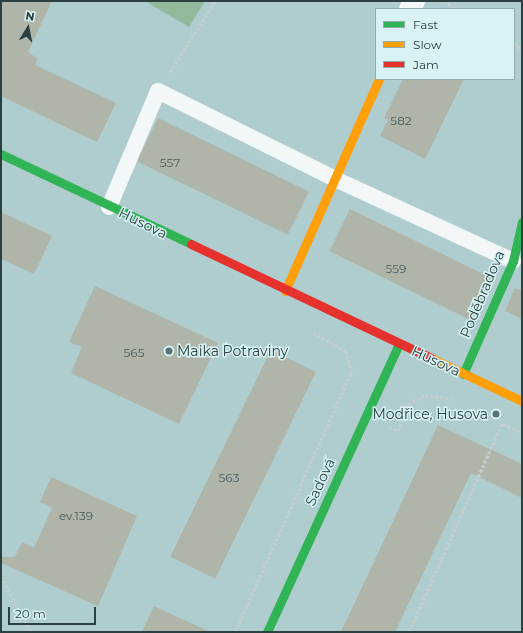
<!DOCTYPE html>
<meta charset="utf-8">
<style>
body{margin:0}
#map{position:relative;width:523px;height:633px;overflow:hidden;background:#afccce;font-family:Montserrat,sans-serif}
div>[style]{position:absolute}
.green>*{inset:0;background:#92b99c}
.building>*{inset:0;background:#afb5a9;transform-origin:0 0}
.path>*{height:2.5px;margin-top:-1.25px;transform-origin:0;background:repeating-linear-gradient(90deg,#c5cece 0 3px,transparent 0 5px)}
.lane>*{height:16px;margin:-8px;padding:0 8px;transform-origin:8px;border-radius:8px;background:#f3f7f8}
.street>*{height:22px;margin:-11px;padding:0 11px;transform-origin:11px;border-radius:11px;background:#f3f7f8}
.fast>*{height:9px;margin:-4.5px;padding:0 4.5px;transform-origin:4.5px;border-radius:4.5px;background:#30b455}
.slow>*{height:9px;margin:-4.5px;padding:0 4.5px;transform-origin:4.5px;border-radius:4.5px;background:#ff9f0a}
.jam>*{height:9px;margin:-4.5px;padding:0 4.5px;transform-origin:4.5px;border-radius:4.5px;background:#e5322d}
.dots>*{width:11px;height:11px;translate:-50% -50%;box-sizing:border-box;border:2px solid #d9f3f5;border-radius:50%}
span{translate:-50% -50%;white-space:nowrap;text-align:center;line-height:1.15;-webkit-text-stroke:3px #d9f3f5;paint-order:stroke}
.number-label{font-size:12px;color:#4b5d5b}
.number-label span{-webkit-text-stroke-width:0}
.street-label{font-size:14px;color:#2a4041}
.poi-label{font-size:14px;color:#2a4041}
.left{translate:0 -50%;text-align:left}
.right{translate:-100% -50%;text-align:right}
.frame{position:absolute;inset:0;border:2px solid #2a4041;pointer-events:none}
.legend{position:absolute;left:375px;top:8px;width:140px;height:72px;box-sizing:border-box;background:#d9f3f5;border:1px solid #93abad;margin:0;padding:5px 7px;list-style:none;font-size:12px;color:#2a4041}
.legend li{display:flex;align-items:center;gap:8px;height:20px}
.legend b{width:20px;border:1px solid #93abad}
.north{position:absolute;left:8px;top:8px;width:40px;height:40px;-webkit-text-stroke:3px #d9f3f5;paint-order:stroke;rotate:10deg;font-size:11px;font-weight:700;line-height:16px;text-align:center;color:#2a4041}
.north::after{content:'';display:block;margin:auto;width:14px;height:18px;background:#2a4041;clip-path:polygon(50% 0,100% 100%,50% 72%,0 100%)}
.scale{position:absolute;left:8px;top:607px;width:88px;height:18px;box-sizing:border-box;border:2px solid #2a4041;border-top:0;padding-left:5px;font-size:12px;line-height:14px;white-space:nowrap;color:#2a4041;-webkit-text-stroke:3px #d9f3f5;paint-order:stroke}
</style>
<div id="map">
<div class="green">
<i style="clip-path:polygon(145px 1px,205px 1px,189px 27px)"></i>
</div>
<div class="building">
<i style="clip-path:polygon(1px 1px,52px 1px,28px 52px,38px 59px,35px 65px,116px 103px,97px 142px,1px 96px)"></i>
<i style="clip-path:polygon(403px 79px,464px 79px,425px 159px,380px 136px,388px 120px,384px 118px)"></i>
<i style="left:158px;top:118px;width:168px;height:48px;rotate:26deg"></i>
<i style="left:350px;top:209px;width:157px;height:47px;rotate:26deg"></i>
<i style="clip-path:polygon(1px 212px,52px 236px,34px 274px,1px 259px)"></i>
<i style="clip-path:polygon(95px 286px,218px 343px,179px 424px,71px 373px,82px 347px,69px 342px)"></i>
<i style="clip-path:polygon(515px 288px,522px 291px,522px 319px,505px 311px)"></i>
<i style="left:271px;top:350px;width:50px;height:230px;rotate:26deg"></i>
<i style="clip-path:polygon(438px 425px,522px 464px,522px 498px,471px 473px,395px 632px,341px 632px)"></i>
<i style="clip-path:polygon(51px 477px,137px 516px,98px 606px,1px 563px,1px 557px,15px 557px,22px 542px,34px 548px,52px 508px,40px 502px)"></i>
<i style="clip-path:polygon(154px 606px,210px 632px,142px 632px)"></i>
</div>
<div class="path">
<i style="left:444px;top:1px;width:15px;rotate:32deg"></i>
<i style="left:514px;top:44px;width:9px;rotate:32deg"></i>
<i style="left:170px;top:72px;width:84px;rotate:-57.6deg"></i>
<i style="left:503px;top:424px;width:21px;rotate:25deg"></i>
<i style="left:389px;top:427px;width:10px;rotate:24deg"></i>
<i style="left:398px;top:431px;width:29px;rotate:-70deg"></i>
<i style="left:408px;top:404px;width:19px;rotate:-28deg"></i>
<i style="left:425px;top:395px;width:27px;rotate:8deg"></i>
<i style="left:1px;top:576px;width:64px;rotate:61.8deg"></i>
<i style="left:235px;top:632px;width:284px;rotate:-65.9deg"></i>
<i style="left:351px;top:373px;width:22px;rotate:-103deg"></i>
<i style="left:346px;top:352px;width:40px;rotate:-150.3deg"></i>
<i style="left:409px;top:632px;width:229px;rotate:-66deg"></i>
</div>
<div class="lane">
<i style="left:109px;top:207px;width:126px;rotate:-67.1deg"></i>
<i style="left:158px;top:91px;width:198px;rotate:26.4deg"></i>
<i style="left:335px;top:179px;width:196px;rotate:24.7deg"></i>
</div>
<div class="street">
<i style="left:410px;top:9px;width:9px;rotate:-63deg"></i>
</div>
<div class="fast">
<i style="left:1px;top:154px;width:210px;rotate:25.3deg"></i>
<i style="left:463px;top:374px;width:124px;rotate:-66.1deg"></i>
<i style="left:513px;top:261px;width:40px;rotate:-77deg"></i>
<i style="left:267px;top:632px;width:317px;rotate:-65.4deg"></i>
</div>
<div class="slow">
<i style="left:285px;top:291px;width:232px;rotate:-66.1deg"></i>
<i style="left:431px;top:358px;width:101px;rotate:25.3deg"></i>
</div>
<div class="jam">
<i style="left:191px;top:244px;width:266px;rotate:25.4deg"></i>
</div>
<div class="dots">
<i style="left:169px;top:351px;background:#597172"></i>
<i style="left:496px;top:414px;background:#597172"></i>
</div>
<div class="number-label">
<span style="left:401px;top:121px">582</span>
<span style="left:170px;top:163px">557</span>
<span style="left:396px;top:269px">559</span>
<span style="left:134px;top:353px">565</span>
<span style="left:229px;top:478px">563</span>
<span style="left:76px;top:516px">ev.139</span>
</div>
<div class="street-label">
<span style="left:143px;top:223px;rotate:26deg">Husova</span>
<span style="left:482px;top:294px;rotate:-67deg">Poděbradova</span>
<span style="left:436px;top:361px;rotate:25deg">Husova</span>
<span style="left:320px;top:482px;rotate:-65deg">Sadová</span>
</div>
<div class="poi-label">
<span class="left" style="left:177px;top:351px">Maika Potraviny</span>
<span class="right" style="left:488px;top:414px">Modřice, Husova</span>
</div>
<div class="frame"></div>
<ul class="legend">
<li><b style="height:5px;background:#30b455"></b>Fast</li>
<li><b style="height:5px;background:#ff9f0a"></b>Slow</li>
<li><b style="height:5px;background:#e5322d"></b>Jam</li>
</ul>
<div class="north">N</div>
<div class="scale">20 m</div>
</div>
